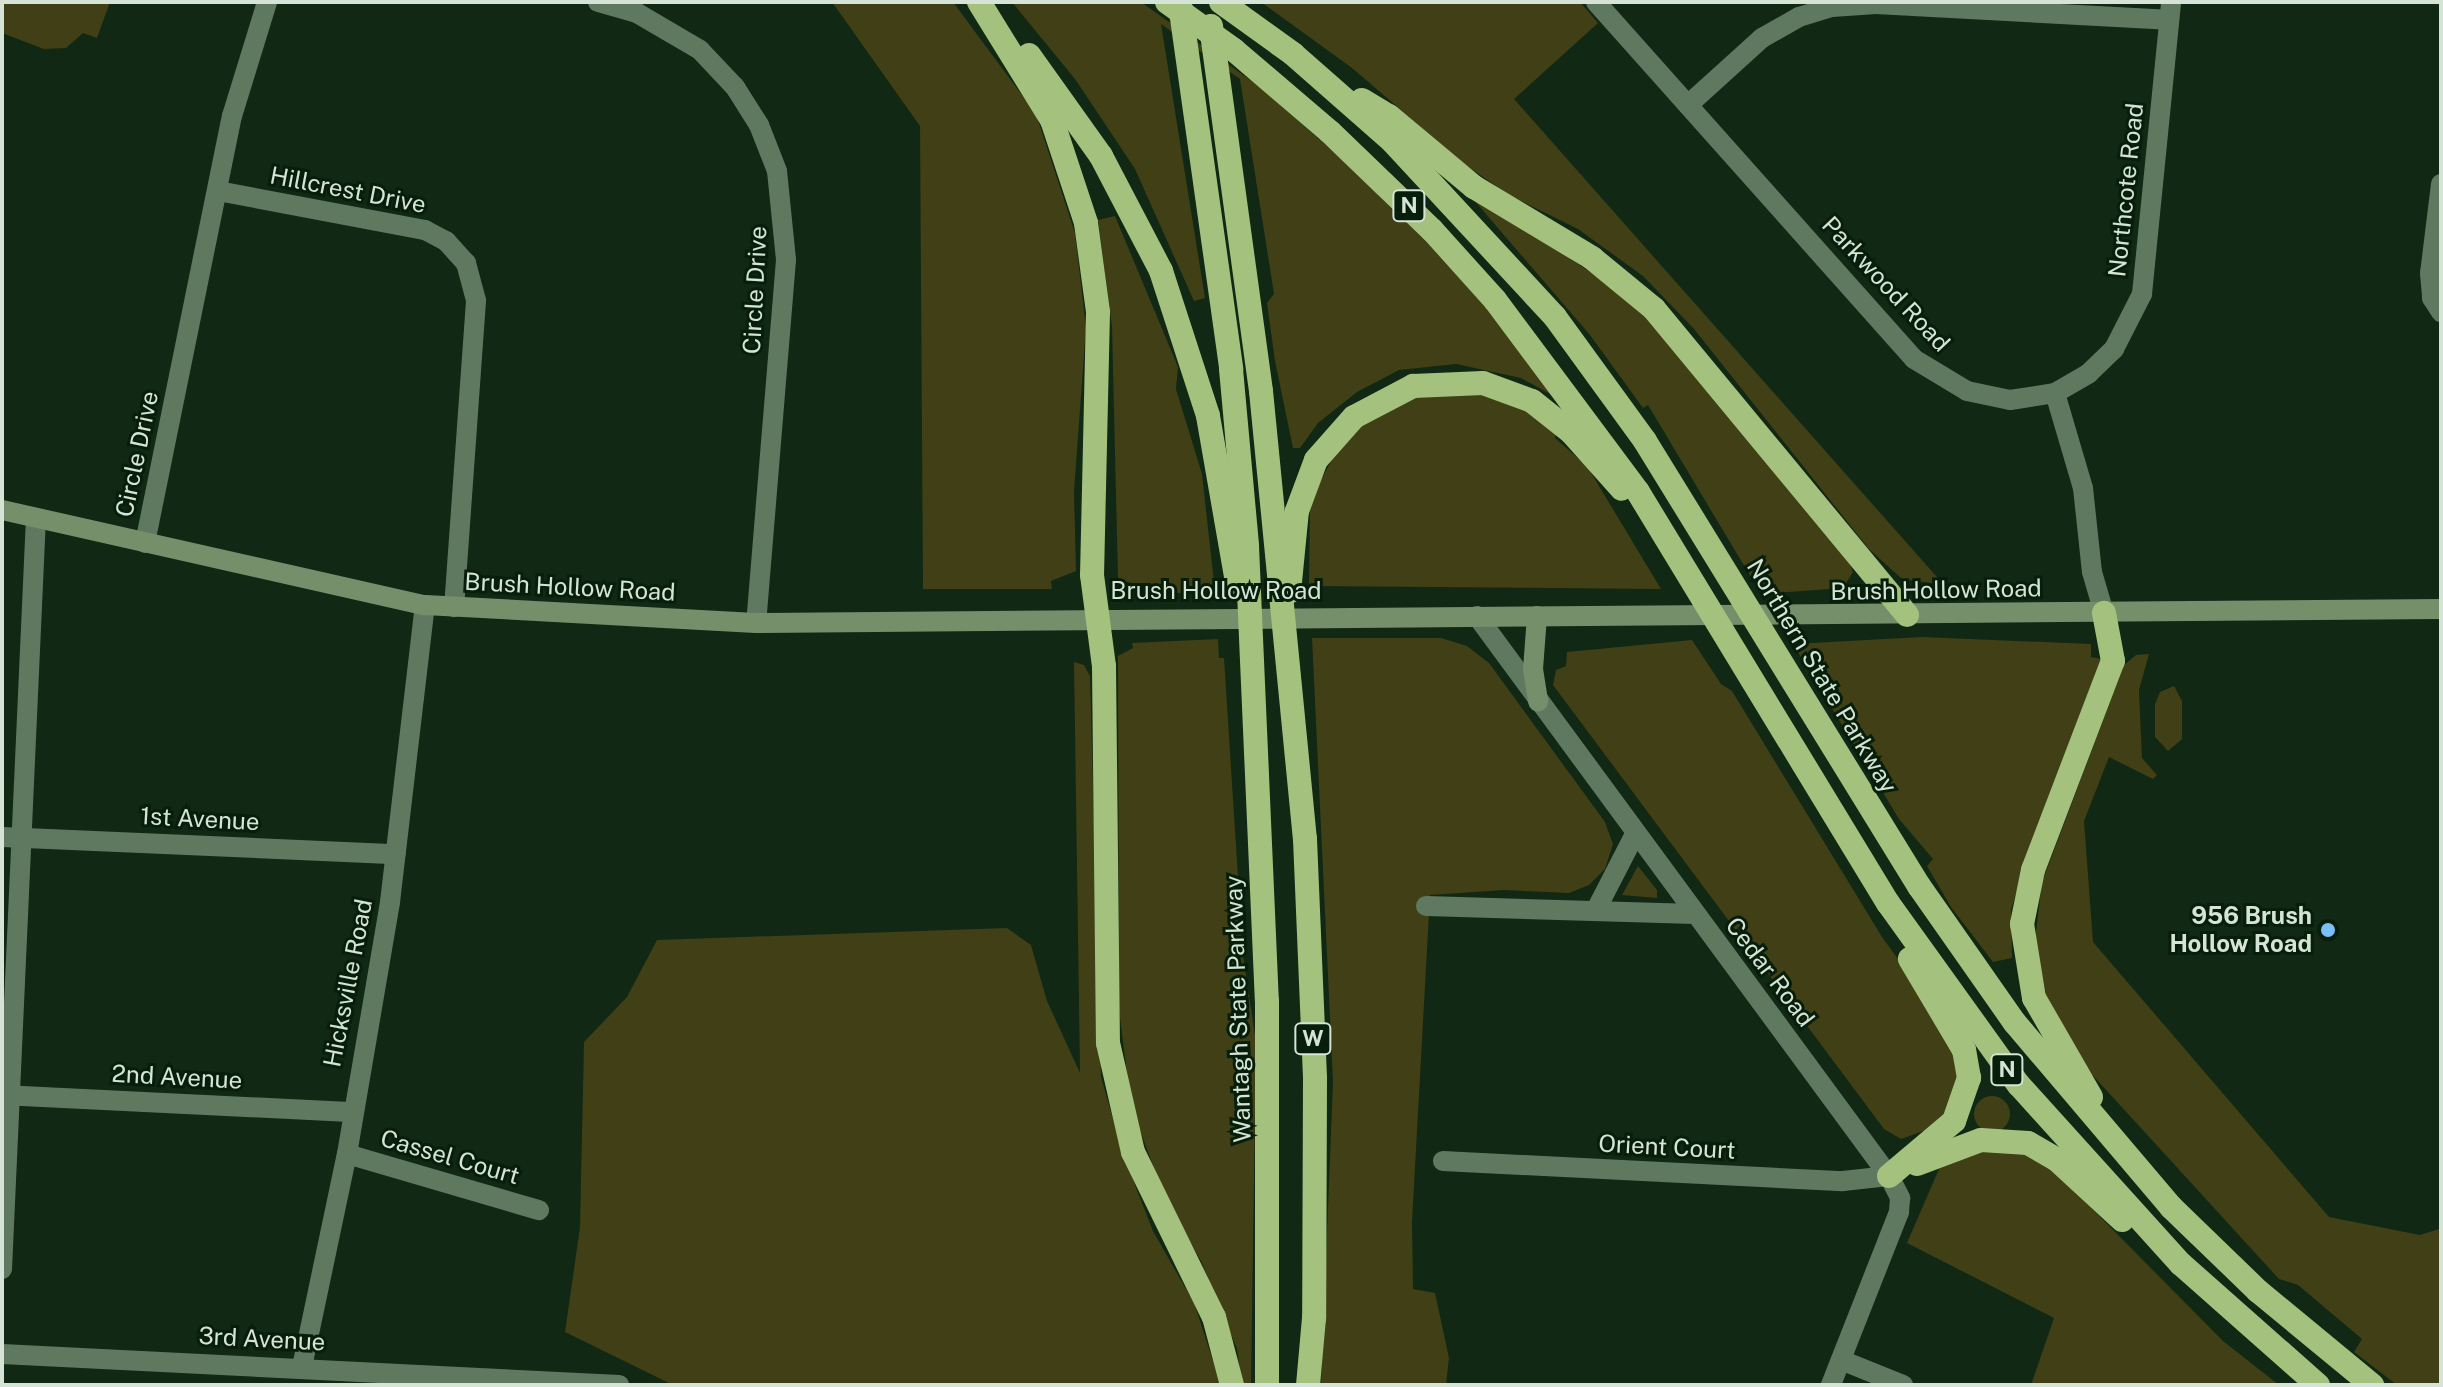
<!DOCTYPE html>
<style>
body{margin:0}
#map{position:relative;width:2443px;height:1387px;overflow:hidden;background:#102814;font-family:"Public Sans",sans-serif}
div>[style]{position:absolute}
.green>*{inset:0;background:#403f15}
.round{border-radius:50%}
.minor>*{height:20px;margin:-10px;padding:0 10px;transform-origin:10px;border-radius:10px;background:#5f7961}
.tertiary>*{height:20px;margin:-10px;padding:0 10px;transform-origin:10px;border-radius:10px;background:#5f7961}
.secondary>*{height:20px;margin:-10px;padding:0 10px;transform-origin:10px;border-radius:10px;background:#748f6a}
.motorway>*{height:24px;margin:-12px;padding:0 12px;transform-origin:12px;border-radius:12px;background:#a4c27e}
.dots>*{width:22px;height:22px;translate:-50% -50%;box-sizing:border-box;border:4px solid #071e0b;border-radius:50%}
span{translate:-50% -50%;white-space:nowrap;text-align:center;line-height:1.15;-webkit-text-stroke:6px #071e0b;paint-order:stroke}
.shield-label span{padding:2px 6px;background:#071e0b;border:2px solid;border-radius:6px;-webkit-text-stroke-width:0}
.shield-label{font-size:22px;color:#d5e4d6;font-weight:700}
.street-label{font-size:24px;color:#d5e4d6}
.poi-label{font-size:24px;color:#d5e4d6;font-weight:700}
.right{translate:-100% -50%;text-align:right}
.frame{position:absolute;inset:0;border:4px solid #d5e4d6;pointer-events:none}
</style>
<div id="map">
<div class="green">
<i style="clip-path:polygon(2px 2px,110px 2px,97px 38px,83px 33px,66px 48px,44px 49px,2px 33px)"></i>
<i style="clip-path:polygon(832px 2px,953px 2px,1036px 114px,1075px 233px,1086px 328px,1074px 491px,1076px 571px,1051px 581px,1052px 589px,923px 589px,920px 126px)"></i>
<i style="clip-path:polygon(1012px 2px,1141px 2px,1260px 87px,1388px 200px,1474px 290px,1561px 400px,1521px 378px,1456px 364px,1399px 370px,1357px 392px,1318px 423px,1300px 448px,1293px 448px,1275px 361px,1267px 303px,1274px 294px,1240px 79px,1161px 24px,1205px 298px,1194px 301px,1135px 169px,1075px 79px)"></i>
<i style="clip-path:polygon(1261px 2px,1580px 2px,1598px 23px,1514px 99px,1944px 585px,1902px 579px,1869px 549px,1694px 329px,1643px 276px,1578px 229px,1509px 195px,1463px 163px,1352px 68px)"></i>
<i style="clip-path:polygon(1476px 193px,1633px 302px,1846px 554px,1853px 572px,1843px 588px,1761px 594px,1648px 405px,1643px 408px,1590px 335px,1473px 199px)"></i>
<i style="clip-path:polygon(1115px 216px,1178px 367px,1176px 389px,1202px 474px,1215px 591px,1179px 593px,1118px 580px,1112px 327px,1098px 220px)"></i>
<i style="clip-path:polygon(1434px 389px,1500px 397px,1557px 427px,1555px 438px,1587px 466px,1661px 589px,1309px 586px,1310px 501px,1340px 444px,1381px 408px)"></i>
<i style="clip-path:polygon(1922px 637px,2091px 644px,2091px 657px,2101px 659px,2027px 856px,2011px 910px,2012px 958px,1993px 962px,1951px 907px,1927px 866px,1933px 859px,1899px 819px,1793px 644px)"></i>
<i style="clip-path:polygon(1312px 638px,1441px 638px,1467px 646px,1489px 663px,1605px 822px,1613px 844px,1605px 869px,1589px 885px,1569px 893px,1504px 890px,1430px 895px,1412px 1222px,1413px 1289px,1435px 1293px,1449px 1358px,1446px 1385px,1321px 1385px,1333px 1081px)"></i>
<i style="clip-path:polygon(1218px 639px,1219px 658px,1224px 658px,1243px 955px,1256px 1042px,1251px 1385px,1242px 1385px,1237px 1349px,1202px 1263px,1165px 1198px,1131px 1106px,1119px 1009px,1118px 656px,1133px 648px,1132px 643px)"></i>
<i style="clip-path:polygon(1692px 640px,1721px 684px,1732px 691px,1882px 937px,1943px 1021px,1955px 1047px,1959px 1079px,1950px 1109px,1929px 1129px,1901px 1139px,1884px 1129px,1553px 685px,1556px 670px,1566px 666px,1567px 652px)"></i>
<i style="clip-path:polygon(2149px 654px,2139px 690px,2142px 758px,2157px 775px,2153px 779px,2109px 757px,2084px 821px,2093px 942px,2329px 1217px,2420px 1235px,2439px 1229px,2441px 1221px,2441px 1385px,2397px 1385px,2354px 1352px,2362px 1339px,2298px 1285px,2279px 1279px,2076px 1057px,2048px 1004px,2035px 940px,2042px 882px,2124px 665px,2136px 655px)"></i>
<i style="clip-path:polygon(1074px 662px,1084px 665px,1090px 676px,1101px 1077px,1124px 1157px,1153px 1231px,1194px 1303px,1221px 1385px,673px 1385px,565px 1332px,580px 1227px,584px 1042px,627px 997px,657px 940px,1007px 928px,1031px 945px,1047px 1001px,1080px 1073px)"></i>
<i style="clip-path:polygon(2174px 686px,2182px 701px,2182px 739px,2168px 751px,2155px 737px,2155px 704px,2160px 692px)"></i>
<i style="clip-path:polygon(1638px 866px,1657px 890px,1657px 898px,1622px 895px)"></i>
<i class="round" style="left:1974px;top:1096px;width:36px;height:36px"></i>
<i style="clip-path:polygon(2033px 1149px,2223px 1341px,2279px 1385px,2031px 1385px,2054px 1318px,1907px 1243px,1939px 1169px,1968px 1150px)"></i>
</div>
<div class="minor">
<i style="left:598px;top:2px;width:41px;rotate:15.8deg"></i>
<i style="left:637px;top:13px;width:73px;rotate:30.4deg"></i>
<i style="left:700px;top:50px;width:51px;rotate:46.6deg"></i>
<i style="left:735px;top:87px;width:45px;rotate:57.7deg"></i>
<i style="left:759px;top:125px;width:49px;rotate:68.6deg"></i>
<i style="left:777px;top:171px;width:89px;rotate:84.2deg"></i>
<i style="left:786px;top:260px;width:364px;rotate:94.7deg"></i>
<i style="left:1596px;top:2px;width:478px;rotate:48.3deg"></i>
<i style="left:1914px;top:359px;width:62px;rotate:31.1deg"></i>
<i style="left:1967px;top:391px;width:44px;rotate:11.8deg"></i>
<i style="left:2010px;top:400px;width:46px;rotate:-8.8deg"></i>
<i style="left:2055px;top:393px;width:99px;rotate:73.6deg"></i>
<i style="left:2083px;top:488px;width:84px;rotate:83.9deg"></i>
<i style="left:2092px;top:572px;width:43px;rotate:73.7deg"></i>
<i style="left:1688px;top:105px;width:100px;rotate:-42.2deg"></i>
<i style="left:1762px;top:38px;width:43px;rotate:-29.6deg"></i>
<i style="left:1799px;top:17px;width:34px;rotate:-17deg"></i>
<i style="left:1832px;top:7px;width:44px;rotate:-3.9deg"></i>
<i style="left:1876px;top:4px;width:292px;rotate:3.1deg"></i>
<i style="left:2441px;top:184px;width:90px;rotate:97deg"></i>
<i style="left:2430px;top:273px;width:25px;rotate:85deg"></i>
<i style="left:2432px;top:298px;width:17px;rotate:57deg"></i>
<i style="left:218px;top:191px;width:211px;rotate:10.7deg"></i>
<i style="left:425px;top:230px;width:24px;rotate:28deg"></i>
<i style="left:446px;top:241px;width:30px;rotate:48deg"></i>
<i style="left:466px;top:263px;width:39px;rotate:75deg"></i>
<i style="left:476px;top:301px;width:307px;rotate:94.1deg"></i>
<i style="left:2055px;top:393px;width:39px;rotate:-30deg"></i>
<i style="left:2089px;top:373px;width:35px;rotate:-44deg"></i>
<i style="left:2114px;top:349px;width:62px;rotate:-63deg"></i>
<i style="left:2142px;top:294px;width:293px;rotate:-84.3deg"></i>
<i style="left:145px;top:543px;width:436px;rotate:-78.5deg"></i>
<i style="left:232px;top:116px;width:119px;rotate:-72.9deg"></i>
<i style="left:2px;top:837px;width:394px;rotate:2.5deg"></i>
<i style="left:1426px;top:906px;width:269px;rotate:1.7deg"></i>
<i style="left:1597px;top:908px;width:83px;rotate:-62.8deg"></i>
<i style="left:2px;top:1095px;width:348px;rotate:2.8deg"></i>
<i style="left:347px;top:1154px;width:200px;rotate:16.3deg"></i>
<i style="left:1443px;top:1161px;width:400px;rotate:2.9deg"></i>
<i style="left:1843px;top:1181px;width:46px;rotate:-6.2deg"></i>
<i style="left:1889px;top:1176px;width:25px;rotate:63deg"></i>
<i style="left:1900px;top:1198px;width:14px;rotate:94deg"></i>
<i style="left:1899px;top:1212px;width:186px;rotate:111.5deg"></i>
<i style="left:2px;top:1269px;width:752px;rotate:-87.41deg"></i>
<i style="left:2px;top:1354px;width:618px;rotate:2.88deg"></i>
<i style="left:1841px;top:1360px;width:67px;rotate:22deg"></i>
<i style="left:302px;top:1367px;width:218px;rotate:-78.1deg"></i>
<i style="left:347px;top:1154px;width:256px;rotate:-80.3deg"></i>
<i style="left:390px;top:902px;width:299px;rotate:-83.3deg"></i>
</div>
<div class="tertiary">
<i style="left:1477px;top:616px;width:695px;rotate:53.66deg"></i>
</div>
<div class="secondary">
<i style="left:2px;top:510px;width:434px;rotate:12.7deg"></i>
<i style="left:425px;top:605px;width:331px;rotate:3.1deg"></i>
<i style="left:756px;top:623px;width:1685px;rotate:-0.48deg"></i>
<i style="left:1537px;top:616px;width:53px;rotate:94.3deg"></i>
<i style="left:1533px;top:669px;width:33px;rotate:81deg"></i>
</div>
<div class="motorway">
<i style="left:979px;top:2px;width:139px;rotate:58.3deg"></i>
<i style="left:1052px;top:120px;width:108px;rotate:71.7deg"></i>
<i style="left:1086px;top:223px;width:90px;rotate:82.3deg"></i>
<i style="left:1098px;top:312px;width:263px;rotate:91.3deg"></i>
<i style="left:1092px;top:575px;width:92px;rotate:82.5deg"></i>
<i style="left:1104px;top:666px;width:377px;rotate:89.4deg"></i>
<i style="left:1108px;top:1043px;width:112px;rotate:77.1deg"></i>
<i style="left:1133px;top:1152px;width:184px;rotate:63.9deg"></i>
<i style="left:1214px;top:1317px;width:70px;rotate:75.2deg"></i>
<i style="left:1167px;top:2px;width:82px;rotate:35.6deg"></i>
<i style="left:1234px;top:50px;width:126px;rotate:40.5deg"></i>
<i style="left:1330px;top:132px;width:141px;rotate:43.9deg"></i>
<i style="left:1432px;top:230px;width:94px;rotate:48deg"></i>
<i style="left:1495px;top:300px;width:239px;rotate:53.3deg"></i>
<i style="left:1638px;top:492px;width:481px;rotate:58.7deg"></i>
<i style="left:1888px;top:903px;width:224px;rotate:54.3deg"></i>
<i style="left:2019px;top:1085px;width:241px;rotate:47.9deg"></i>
<i style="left:2181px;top:1264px;width:183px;rotate:41.5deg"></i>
<i style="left:1221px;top:2px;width:89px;rotate:35.8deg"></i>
<i style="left:1293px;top:54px;width:133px;rotate:41.3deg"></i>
<i style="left:1393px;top:142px;width:238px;rotate:47.2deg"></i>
<i style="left:1555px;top:317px;width:153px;rotate:54deg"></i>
<i style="left:1645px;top:441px;width:523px;rotate:58.38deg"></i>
<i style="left:1919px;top:886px;width:167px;rotate:55deg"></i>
<i style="left:2015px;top:1023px;width:241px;rotate:49.7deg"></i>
<i style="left:2171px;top:1207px;width:121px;rotate:44deg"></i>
<i style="left:2258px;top:1291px;width:148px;rotate:39.5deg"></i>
<i style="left:1180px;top:4px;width:369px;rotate:82deg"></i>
<i style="left:1231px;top:369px;width:178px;rotate:84.8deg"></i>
<i style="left:1247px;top:546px;width:455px;rotate:87.5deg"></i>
<i style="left:1267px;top:1001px;width:384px;rotate:90deg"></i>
<i style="left:1211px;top:26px;width:368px;rotate:82.2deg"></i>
<i style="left:1261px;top:391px;width:450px;rotate:84.4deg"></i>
<i style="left:1305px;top:839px;width:239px;rotate:87.6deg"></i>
<i style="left:1315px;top:1078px;width:240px;rotate:90.2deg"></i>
<i style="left:1314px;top:1318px;width:67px;rotate:95.1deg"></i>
<i style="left:1029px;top:55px;width:124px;rotate:54.5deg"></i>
<i style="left:1101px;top:156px;width:130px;rotate:62.4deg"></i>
<i style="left:1161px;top:271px;width:152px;rotate:72deg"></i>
<i style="left:1208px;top:416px;width:169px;rotate:80.1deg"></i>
<i style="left:1362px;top:100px;width:31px;rotate:31deg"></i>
<i style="left:1389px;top:116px;width:111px;rotate:39.9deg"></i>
<i style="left:1474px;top:187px;width:138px;rotate:31deg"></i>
<i style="left:1592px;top:258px;width:80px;rotate:39.4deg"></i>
<i style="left:1654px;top:309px;width:397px;rotate:50.4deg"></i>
<i style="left:1289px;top:592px;width:81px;rotate:-84.4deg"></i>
<i style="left:1297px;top:511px;width:54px;rotate:-69.6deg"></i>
<i style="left:1316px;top:460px;width:57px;rotate:-48.5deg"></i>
<i style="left:1354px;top:417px;width:67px;rotate:-27.7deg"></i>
<i style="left:1413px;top:386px;width:70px;rotate:-2.5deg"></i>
<i style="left:1483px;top:383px;width:52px;rotate:20.2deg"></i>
<i style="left:1532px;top:401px;width:50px;rotate:38.5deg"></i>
<i style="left:1571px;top:432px;width:76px;rotate:48.2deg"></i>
<i style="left:2091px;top:1097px;width:114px;rotate:-119.9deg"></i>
<i style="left:2034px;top:998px;width:75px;rotate:-99.2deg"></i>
<i style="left:2022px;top:924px;width:55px;rotate:-78.5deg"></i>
<i style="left:2033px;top:870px;width:224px;rotate:-69.1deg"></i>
<i style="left:2113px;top:661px;width:49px;rotate:-100.6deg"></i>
<i style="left:1917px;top:1164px;width:68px;rotate:-20.6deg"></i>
<i style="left:1981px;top:1140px;width:47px;rotate:3.7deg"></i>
<i style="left:2028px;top:1143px;width:32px;rotate:30deg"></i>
<i style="left:2056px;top:1159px;width:90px;rotate:42.7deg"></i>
<i style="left:1889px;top:1176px;width:85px;rotate:-40.2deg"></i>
<i style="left:1954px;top:1121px;width:46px;rotate:-70.8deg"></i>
<i style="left:1969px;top:1078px;width:28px;rotate:-100deg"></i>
<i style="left:1964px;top:1050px;width:106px;rotate:-120.7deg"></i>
</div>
<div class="dots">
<i style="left:2328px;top:930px;background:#7abff8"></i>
</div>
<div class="shield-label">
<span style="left:1409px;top:206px">N</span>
<span style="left:1313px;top:1039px">W</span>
<span style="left:2007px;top:1070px">N</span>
</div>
<div class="street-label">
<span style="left:348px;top:190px;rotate:11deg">Hillcrest Drive</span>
<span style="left:2126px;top:190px;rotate:-84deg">Northcote Road</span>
<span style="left:1886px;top:284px;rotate:47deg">Parkwood Road</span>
<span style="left:755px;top:290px;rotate:-87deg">Circle Drive</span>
<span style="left:137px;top:454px;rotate:-78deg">Circle Drive</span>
<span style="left:570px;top:587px;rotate:3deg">Brush Hollow Road</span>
<span style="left:1936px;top:590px;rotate:-1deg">Brush Hollow Road</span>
<span style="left:1216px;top:591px">Brush Hollow Road</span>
<span style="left:1822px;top:676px;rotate:59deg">Northern State Parkway</span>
<span style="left:200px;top:819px;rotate:3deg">1st Avenue</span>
<span style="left:1770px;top:972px;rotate:53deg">Cedar Road</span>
<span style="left:348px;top:983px;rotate:-79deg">Hicksville Road</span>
<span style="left:1238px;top:1009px;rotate:-92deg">Wantagh State Parkway</span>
<span style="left:177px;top:1077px;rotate:3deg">2nd Avenue</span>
<span style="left:1667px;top:1147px;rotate:3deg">Orient Court</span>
<span style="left:450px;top:1157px;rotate:16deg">Cassel Court</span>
<span style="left:262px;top:1339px;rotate:3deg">3rd Avenue</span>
</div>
<div class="poi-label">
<span class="right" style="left:2312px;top:930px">956 Brush<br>Hollow Road</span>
</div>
<div class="frame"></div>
</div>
